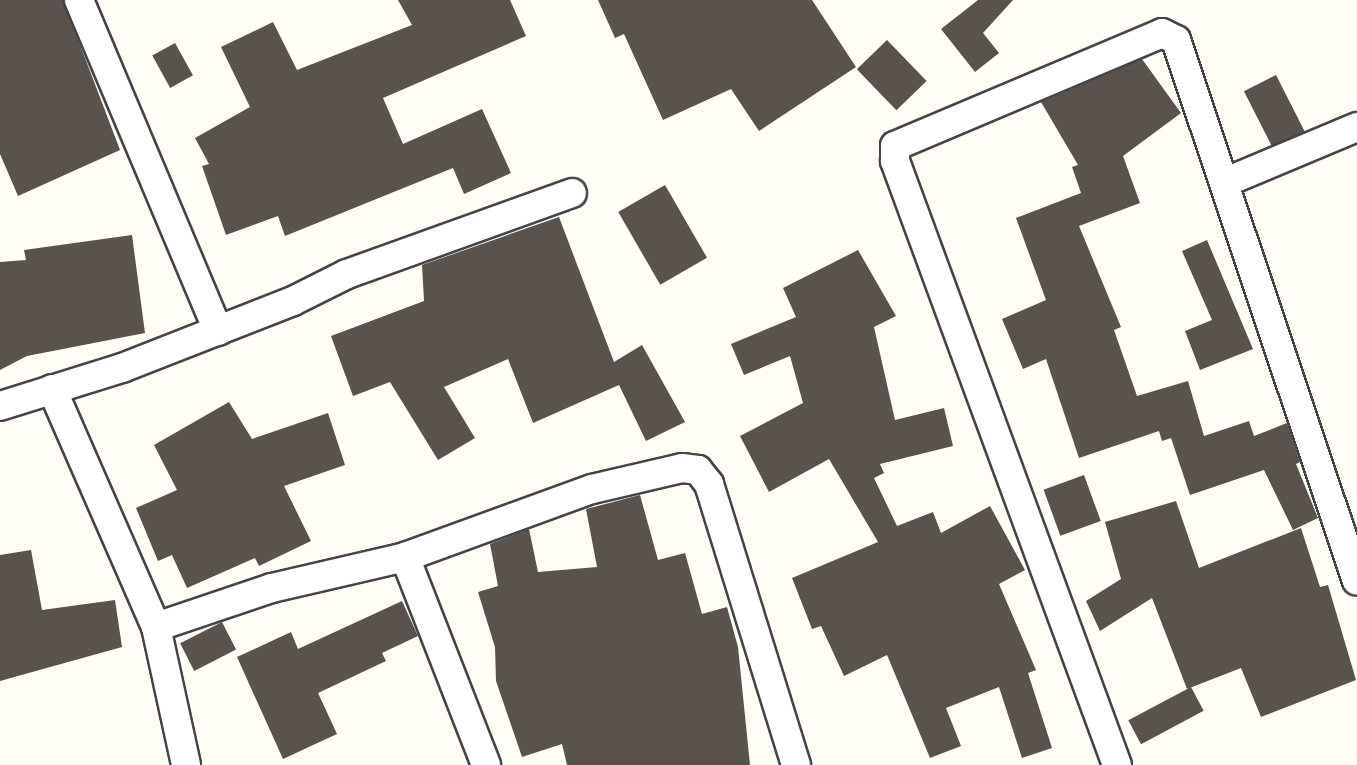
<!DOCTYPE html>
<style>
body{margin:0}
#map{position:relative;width:1357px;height:765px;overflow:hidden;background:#fffdf5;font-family:Lora,serif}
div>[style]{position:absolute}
.building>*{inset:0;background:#5a524d;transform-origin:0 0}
.roads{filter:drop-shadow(2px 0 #444) drop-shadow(-2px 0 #444) drop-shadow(0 2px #444) drop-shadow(0 -2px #444)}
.minor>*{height:28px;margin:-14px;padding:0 14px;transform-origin:14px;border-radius:14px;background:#fff}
span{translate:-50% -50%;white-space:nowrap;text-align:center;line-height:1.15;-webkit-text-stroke:6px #fff;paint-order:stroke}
</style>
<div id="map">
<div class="building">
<i style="clip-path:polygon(0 0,63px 0,120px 150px,18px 196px,0 154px)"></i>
<i style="clip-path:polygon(398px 0,510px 0,526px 36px,383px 98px,403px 144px,482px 109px,511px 173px,464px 194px,453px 168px,285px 236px,278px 216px,226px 235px,202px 166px,209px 164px,195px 138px,250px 107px,221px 47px,273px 22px,297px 70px,412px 25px)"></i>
<i style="clip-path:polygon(598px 0,812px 0,856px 67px,759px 131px,731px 89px,663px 120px,624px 34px,615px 38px)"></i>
<i style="clip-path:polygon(978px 0,1013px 0,983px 33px,999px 53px,975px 72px,941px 29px)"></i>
<i style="left:887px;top:40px;width:57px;height:42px;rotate:46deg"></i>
<i style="left:175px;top:43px;width:37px;height:26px;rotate:61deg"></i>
<i style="clip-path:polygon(1142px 59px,1181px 113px,1123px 156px,1140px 203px,1079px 226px,1121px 327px,1114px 330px,1137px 396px,1188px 381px,1204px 436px,1249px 421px,1254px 436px,1287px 423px,1300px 462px,1296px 464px,1318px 518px,1293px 530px,1264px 470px,1190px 495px,1171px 438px,1162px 441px,1159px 431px,1079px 458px,1046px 359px,1023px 369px,1002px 319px,1046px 300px,1016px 218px,1081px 193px,1072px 167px,1078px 165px,1041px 102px)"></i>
<i style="left:1276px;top:75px;width:63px;height:36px;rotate:63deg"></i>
<i style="left:665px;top:185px;width:84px;height:54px;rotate:60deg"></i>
<i style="clip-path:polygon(559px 217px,614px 362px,642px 345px,685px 422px,646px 441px,619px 385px,533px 423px,508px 359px,444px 387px,475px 438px,438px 460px,390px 382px,353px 396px,331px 336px,424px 301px,422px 265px)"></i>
<i style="clip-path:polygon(132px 235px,145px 333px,27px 356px,0 370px,0 262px,26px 260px,24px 250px)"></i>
<i style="clip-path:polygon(1207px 240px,1253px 349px,1200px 370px,1185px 331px,1212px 320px,1182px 251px)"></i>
<i style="clip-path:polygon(858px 250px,896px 316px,874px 327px,895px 420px,944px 408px,953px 446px,880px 464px,884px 473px,874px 478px,897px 526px,933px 512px,941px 533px,990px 506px,1025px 570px,999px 584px,1036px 670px,1028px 673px,1052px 748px,1022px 758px,999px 687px,946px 708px,961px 746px,930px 758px,887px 655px,844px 676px,821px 626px,812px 629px,792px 578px,878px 542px,829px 459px,769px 492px,740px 436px,803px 403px,790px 356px,744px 375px,731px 344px,796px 317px,783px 288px)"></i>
<i style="clip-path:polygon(229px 402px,252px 439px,328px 413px,345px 465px,284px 486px,311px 541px,259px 566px,255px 558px,187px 588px,172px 555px,158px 561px,136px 508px,177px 490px,154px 445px)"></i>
<i style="left:1084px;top:475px;width:49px;height:43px;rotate:70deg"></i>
<i style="clip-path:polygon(640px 495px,658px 560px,685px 553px,702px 614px,727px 607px,738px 647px,750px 765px,567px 765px,562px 744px,522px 757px,496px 681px,495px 647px,478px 592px,498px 586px,490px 544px,529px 529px,538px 572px,597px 567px,586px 509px)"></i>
<i style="clip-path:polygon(1176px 501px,1199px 568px,1301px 528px,1320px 587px,1328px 585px,1356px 680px,1261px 717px,1241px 668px,1187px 689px,1152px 598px,1100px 631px,1086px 601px,1121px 579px,1105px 522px)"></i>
<i style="clip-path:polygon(31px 550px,42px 610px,115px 600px,122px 647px,0 681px,0 555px)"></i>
<i style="clip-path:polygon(402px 601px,418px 636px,382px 653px,386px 661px,318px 693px,337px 734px,283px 759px,237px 657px,291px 632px,298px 649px)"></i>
<i style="left:222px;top:622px;width:31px;height:47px;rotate:63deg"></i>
<i style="left:1191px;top:687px;width:27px;height:71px;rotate:62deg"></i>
</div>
<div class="roads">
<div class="minor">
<i style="left:79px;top:0;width:359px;rotate:67.2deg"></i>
<i style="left:1226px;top:182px;width:142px;rotate:-22.8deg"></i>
<i style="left:52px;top:389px;width:260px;rotate:66.4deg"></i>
<i style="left:156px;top:627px;width:141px;rotate:77.7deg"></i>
<i style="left:0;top:406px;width:128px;rotate:-17.3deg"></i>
<i style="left:122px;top:368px;width:184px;rotate:-21.4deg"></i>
<i style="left:293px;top:301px;width:60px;rotate:-26.6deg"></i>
<i style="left:347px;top:274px;width:239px;rotate:-19.8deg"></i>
<i style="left:405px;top:557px;width:223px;rotate:68.7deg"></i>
<i style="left:156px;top:627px;width:122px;rotate:-18.6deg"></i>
<i style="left:272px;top:588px;width:137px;rotate:-13.1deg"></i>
<i style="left:405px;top:557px;width:199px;rotate:-20deg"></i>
<i style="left:592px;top:489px;width:92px;rotate:-13.1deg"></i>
<i style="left:682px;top:468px;width:16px;rotate:7deg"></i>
<i style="left:698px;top:470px;width:18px;rotate:52deg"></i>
<i style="left:709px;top:484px;width:294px;rotate:72.8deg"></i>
<i style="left:1117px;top:765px;width:644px;rotate:-110.18deg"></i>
<i style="left:895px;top:161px;width:15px;rotate:-90deg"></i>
<i style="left:895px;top:146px;width:290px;rotate:-22.9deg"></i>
<i style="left:1162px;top:33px;width:16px;rotate:27deg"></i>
<i style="left:1176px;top:40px;width:570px;rotate:71.5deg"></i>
</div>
</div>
</div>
